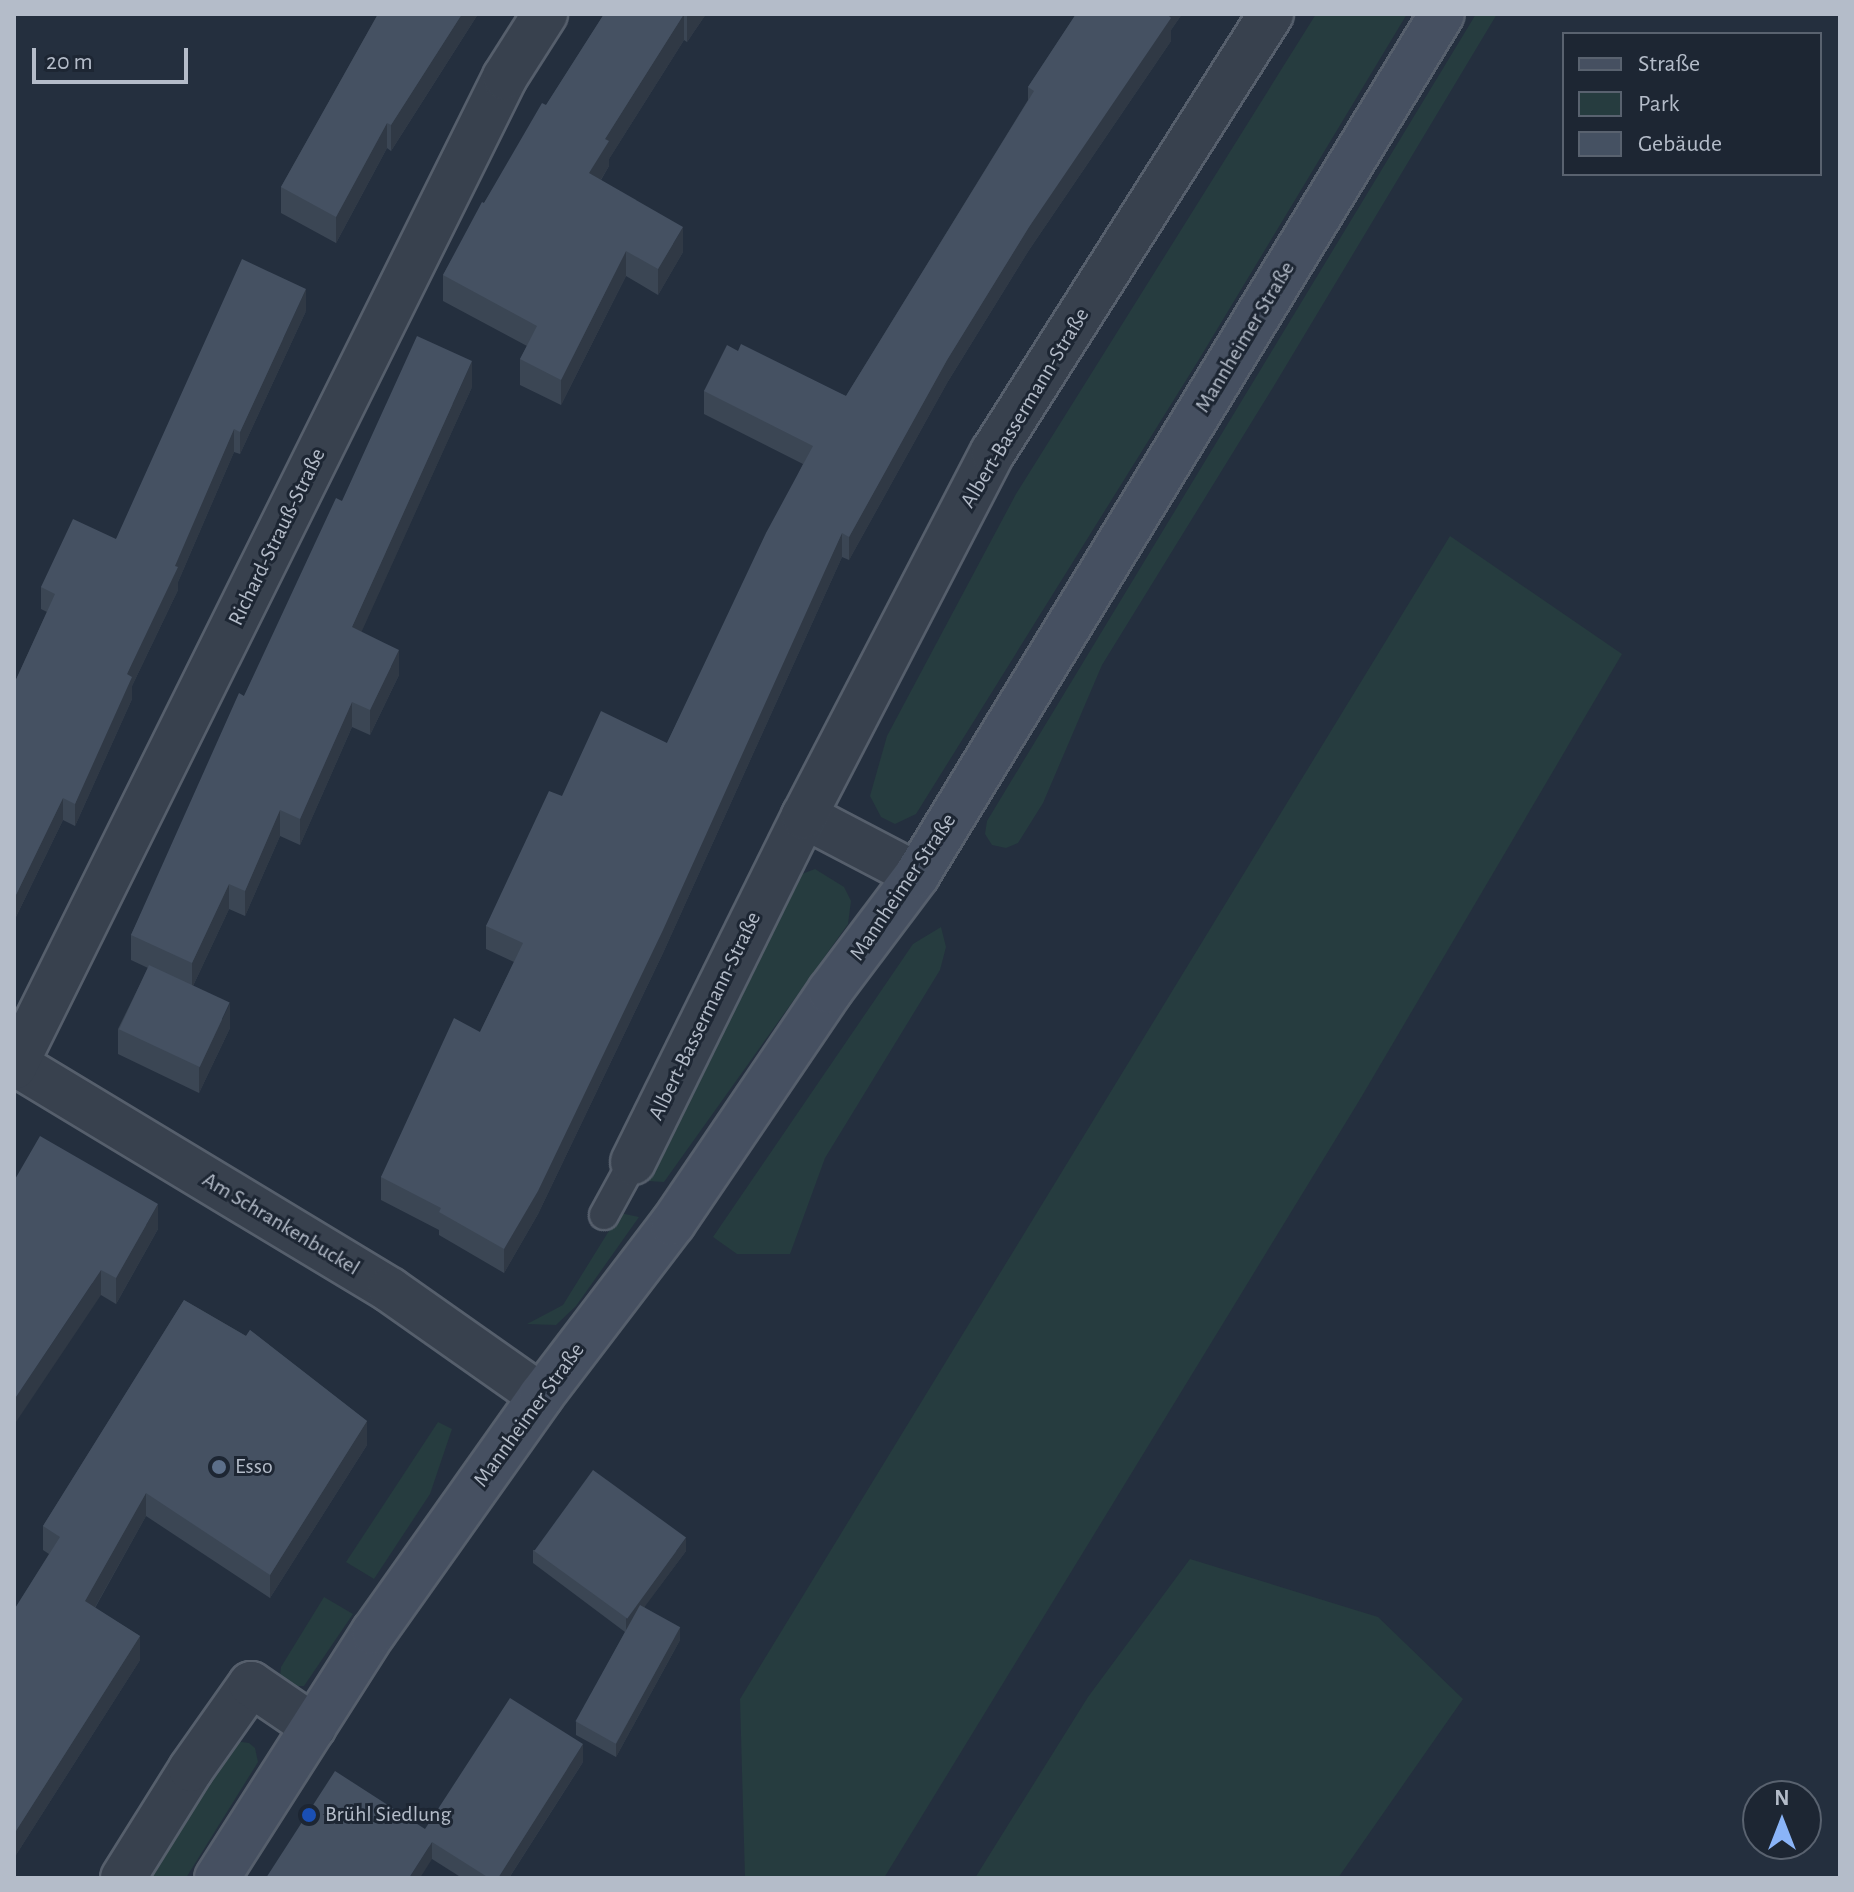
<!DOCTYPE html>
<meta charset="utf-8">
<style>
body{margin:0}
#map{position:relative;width:1854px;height:1892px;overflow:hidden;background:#242f3e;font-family:"Alegreya Sans",sans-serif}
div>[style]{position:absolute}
.green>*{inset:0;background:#263c3f}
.roads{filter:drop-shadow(2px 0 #565f6c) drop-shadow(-2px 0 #565f6c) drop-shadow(0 2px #565f6c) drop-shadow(0 -2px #565f6c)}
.lane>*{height:28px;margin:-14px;padding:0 14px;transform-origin:14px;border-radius:14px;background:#38414e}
.street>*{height:44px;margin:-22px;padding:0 22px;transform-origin:22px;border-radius:22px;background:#38414e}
.secondary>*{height:44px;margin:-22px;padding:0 22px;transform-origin:22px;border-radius:22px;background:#465061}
.wall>*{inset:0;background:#3b4654}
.shaded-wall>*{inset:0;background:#303945}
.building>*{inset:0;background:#455162;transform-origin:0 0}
.dots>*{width:22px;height:22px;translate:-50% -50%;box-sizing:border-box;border:4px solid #1d2633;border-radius:50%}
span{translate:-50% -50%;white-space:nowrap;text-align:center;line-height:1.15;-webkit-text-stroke:6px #1d2633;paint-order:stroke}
.street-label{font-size:22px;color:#b4bcc9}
.poi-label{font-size:22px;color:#b4bcc9}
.left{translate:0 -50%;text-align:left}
.frame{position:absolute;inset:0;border:16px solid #b4bcc9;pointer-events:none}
.legend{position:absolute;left:1562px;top:32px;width:260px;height:144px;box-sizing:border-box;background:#1d2633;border:2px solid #59626f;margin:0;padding:10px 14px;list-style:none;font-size:24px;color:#b4bcc9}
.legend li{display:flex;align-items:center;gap:16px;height:40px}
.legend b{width:40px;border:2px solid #59626f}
.north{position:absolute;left:1742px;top:1780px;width:80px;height:80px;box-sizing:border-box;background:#1d2633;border:2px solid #59626f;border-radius:50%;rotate:0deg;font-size:22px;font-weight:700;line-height:32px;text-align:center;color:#b4bcc9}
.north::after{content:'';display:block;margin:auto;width:28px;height:36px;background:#8ab4f8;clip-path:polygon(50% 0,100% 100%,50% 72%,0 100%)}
.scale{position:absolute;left:32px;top:48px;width:156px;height:36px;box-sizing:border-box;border:4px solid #b4bcc9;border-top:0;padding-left:10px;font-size:24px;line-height:28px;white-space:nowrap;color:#b4bcc9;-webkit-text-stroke:6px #1d2633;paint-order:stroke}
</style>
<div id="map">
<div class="green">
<i style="clip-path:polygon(1316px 14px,1407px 14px,1198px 361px,916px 814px,895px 824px,881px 817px,870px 796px,887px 736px,1016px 494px)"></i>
<i style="clip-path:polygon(1476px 14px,1497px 14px,1272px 389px,1102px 665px,1043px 803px,1018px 843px,1006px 848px,992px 845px,985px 834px,987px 821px)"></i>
<i style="clip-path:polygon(1450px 536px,1622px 654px,1359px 1101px,884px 1878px,745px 1878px,740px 1699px)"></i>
<i style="clip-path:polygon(815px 869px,844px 887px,851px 901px,848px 924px,664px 1182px,648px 1181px,779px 899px,794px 877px)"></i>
<i style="clip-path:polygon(941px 927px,946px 947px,940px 970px,825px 1158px,790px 1254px,737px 1254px,713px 1237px,913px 944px)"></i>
<i style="clip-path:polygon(620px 1213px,639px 1217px,576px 1306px,556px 1325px,527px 1324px,563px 1305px)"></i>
<i style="clip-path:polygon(438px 1422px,452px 1429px,430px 1494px,374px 1579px,346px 1562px)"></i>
<i style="clip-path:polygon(1190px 1559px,1378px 1617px,1463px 1699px,1338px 1878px,975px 1878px,1088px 1697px)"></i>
<i style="clip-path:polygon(324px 1597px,353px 1614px,304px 1686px,288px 1686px,280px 1677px,281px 1667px)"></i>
<i style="clip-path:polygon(234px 1741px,249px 1743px,255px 1748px,258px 1762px,186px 1878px,146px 1878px)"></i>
</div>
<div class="roads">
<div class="lane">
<i style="left:604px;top:1215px;width:60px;rotate:-61.3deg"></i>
</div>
<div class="street">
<i style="left:804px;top:816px;width:127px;rotate:27.6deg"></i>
<i style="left:14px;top:1063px;width:439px;rotate:31.1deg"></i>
<i style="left:390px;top:1290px;width:184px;rotate:35.1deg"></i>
<i style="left:14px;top:1067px;width:1105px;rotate:-63.62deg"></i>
<i style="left:505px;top:77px;width:75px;rotate:-57.6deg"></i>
<i style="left:633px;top:1162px;width:386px;rotate:-63.7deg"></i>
<i style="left:804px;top:816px;width:410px;rotate:-62.6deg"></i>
<i style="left:993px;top:452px;width:519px;rotate:-57.6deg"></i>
<i style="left:123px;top:1878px;width:128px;rotate:-58deg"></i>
<i style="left:191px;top:1769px;width:104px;rotate:-54.8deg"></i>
<i style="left:251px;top:1684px;width:76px;rotate:34.3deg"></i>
</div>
<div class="secondary">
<i style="left:217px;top:1878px;width:292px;rotate:-57.5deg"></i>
<i style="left:374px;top:1632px;width:289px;rotate:-54.7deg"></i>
<i style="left:541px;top:1396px;width:218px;rotate:-52.7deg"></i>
<i style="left:673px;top:1223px;width:280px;rotate:-55.9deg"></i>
<i style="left:830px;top:991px;width:145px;rotate:-53.1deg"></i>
<i style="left:917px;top:875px;width:1008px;rotate:-58.63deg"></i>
</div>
</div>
<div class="wall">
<i style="clip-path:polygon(378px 14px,478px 14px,391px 151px,387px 148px,336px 243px,281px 213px,281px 187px)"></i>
<i style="clip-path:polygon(604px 14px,706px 14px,687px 42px,684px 40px,609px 159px,609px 166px,601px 180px,683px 252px,658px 295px,626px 276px,561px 405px,520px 385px,520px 359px,527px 346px,443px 301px,443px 275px,484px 203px)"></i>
<i style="clip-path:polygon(1076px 14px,1182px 14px,1171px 30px,1171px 41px,1029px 250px,947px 383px,849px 560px,842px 557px,663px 953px,538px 1214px,504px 1273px,439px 1235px,439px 1230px,381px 1200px,381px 1177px,480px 1032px,514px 962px,486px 949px,486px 926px,562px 796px,667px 743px,803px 464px,704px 414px,704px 391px,738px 351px,846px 396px,1028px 100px,1028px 87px)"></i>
<i style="clip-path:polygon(306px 311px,240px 454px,234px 452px,178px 582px,178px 590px,132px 686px,132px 699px,75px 826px,63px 820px,14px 921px,14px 684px,47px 612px,41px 609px,41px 587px,116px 539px)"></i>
<i style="clip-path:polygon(472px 387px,361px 632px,399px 675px,370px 735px,352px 727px,300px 845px,280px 836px,245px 916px,229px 909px,193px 986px,230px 1028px,199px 1093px,118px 1054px,118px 1029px,148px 968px,131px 960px,131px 935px,244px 696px,342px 501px)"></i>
<i style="clip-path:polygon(14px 1181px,158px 1229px,116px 1304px,101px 1295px)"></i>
<i style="clip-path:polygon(184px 1300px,246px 1336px,250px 1330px,367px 1421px,367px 1445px,270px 1598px,146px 1516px,95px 1608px,140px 1636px,140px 1660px,14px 1858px,14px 1610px,49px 1554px,43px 1550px,43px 1526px)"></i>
<i style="clip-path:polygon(533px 1550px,686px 1551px,644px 1607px,680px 1640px,616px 1757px,576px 1735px,576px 1722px,625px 1632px,533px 1563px)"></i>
<i style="clip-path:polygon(583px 1762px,509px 1878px,462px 1878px,432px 1859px,425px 1829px)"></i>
</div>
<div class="shaded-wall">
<i style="clip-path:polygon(462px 14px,478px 14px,391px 151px,391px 125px)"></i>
<i style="clip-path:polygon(684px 14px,684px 40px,609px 159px,609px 166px,589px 199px,589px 173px,605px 139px)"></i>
<i style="clip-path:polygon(689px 14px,706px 14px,687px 42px,687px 16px)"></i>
<i style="clip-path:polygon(1167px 14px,1182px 14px,1171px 30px,1171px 41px,1029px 250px,947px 383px,849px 560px,849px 537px,947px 360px,1029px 227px)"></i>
<i style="clip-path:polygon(387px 123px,387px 148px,336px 243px,336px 217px)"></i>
<i style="clip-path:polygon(683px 227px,683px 252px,658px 295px,658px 269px)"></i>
<i style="clip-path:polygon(626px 251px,626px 276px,561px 405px,561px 380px)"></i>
<i style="clip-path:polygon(306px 289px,306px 311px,240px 454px,240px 432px)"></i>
<i style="clip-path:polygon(472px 361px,472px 387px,352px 653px,352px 627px)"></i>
<i style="clip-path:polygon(234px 429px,234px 452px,178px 582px,178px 590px,132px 686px,132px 699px,75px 826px,75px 804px,127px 674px)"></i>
<i style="clip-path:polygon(842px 533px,842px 557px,663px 953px,538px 1214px,504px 1273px,504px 1249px)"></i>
<i style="clip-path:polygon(399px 650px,399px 675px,370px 735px,370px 710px)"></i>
<i style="clip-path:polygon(352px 702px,352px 727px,300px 845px,300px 819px)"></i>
<i style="clip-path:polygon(63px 798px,63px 820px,14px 921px,14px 899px)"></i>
<i style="clip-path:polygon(280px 810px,280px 836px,245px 916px,245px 891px)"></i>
<i style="clip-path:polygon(229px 884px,229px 909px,192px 988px,192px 963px)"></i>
<i style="clip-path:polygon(230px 1003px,230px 1028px,199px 1093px,199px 1068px)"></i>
<i style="clip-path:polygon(158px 1204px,158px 1229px,116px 1304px,116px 1278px)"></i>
<i style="clip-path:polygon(101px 1270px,101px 1295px,14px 1425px,14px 1400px)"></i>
<i style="clip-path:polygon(367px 1421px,367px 1445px,270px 1598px,270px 1575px)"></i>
<i style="clip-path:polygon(146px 1493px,146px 1516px,85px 1625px,85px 1601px)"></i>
<i style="clip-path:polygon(686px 1538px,686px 1551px,626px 1632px,626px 1619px)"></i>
<i style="clip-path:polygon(680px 1627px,680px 1640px,616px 1757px,616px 1744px)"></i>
<i style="clip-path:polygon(140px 1636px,140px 1660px,14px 1858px,14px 1834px)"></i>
<i style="clip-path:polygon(583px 1744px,583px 1762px,509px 1878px,498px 1878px)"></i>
<i style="clip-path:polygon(432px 1842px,432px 1859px,420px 1878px,409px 1878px)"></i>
</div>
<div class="building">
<i style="clip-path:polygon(378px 14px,462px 14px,391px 125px,387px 123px,336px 217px,281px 187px)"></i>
<i style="clip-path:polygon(604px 14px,689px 14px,687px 16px,684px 14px,605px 139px,609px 141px,589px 173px,683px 227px,658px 269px,626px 251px,561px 380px,520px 359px,537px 326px,443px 275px,482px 202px,484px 203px,542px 103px,546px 105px)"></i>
<i style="clip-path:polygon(1076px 14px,1167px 14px,1171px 18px,1029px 227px,947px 360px,849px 537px,842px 533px,663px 930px,538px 1191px,504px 1249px,439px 1212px,441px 1208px,381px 1177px,454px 1018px,480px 1032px,523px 943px,486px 926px,549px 791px,562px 796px,601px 711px,667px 743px,766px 533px,813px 446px,704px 391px,727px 345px,738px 351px,741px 344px,846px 396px,1034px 91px,1028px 87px)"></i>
<i style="clip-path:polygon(242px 259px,306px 289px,240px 432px,234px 429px,175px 566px,178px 567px,127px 674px,132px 677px,75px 804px,63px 798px,14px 899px,14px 684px,55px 594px,41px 587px,73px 519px,116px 539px)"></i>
<i style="clip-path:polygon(417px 336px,472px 361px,352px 627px,399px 650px,370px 710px,352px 702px,300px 819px,280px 810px,245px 891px,229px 884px,192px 963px,131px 935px,239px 693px,244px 696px,336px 498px,342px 501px)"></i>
<i style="left:149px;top:965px;width:89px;height:71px;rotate:25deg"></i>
<i style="clip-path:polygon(40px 1136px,158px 1204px,116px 1278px,101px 1270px,14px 1400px,14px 1181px)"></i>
<i style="clip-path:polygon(184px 1300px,246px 1336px,250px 1330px,367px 1421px,270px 1575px,146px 1493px,85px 1601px,140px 1636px,14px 1834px,14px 1610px,60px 1537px,43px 1526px)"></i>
<i style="left:593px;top:1470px;width:115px;height:100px;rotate:36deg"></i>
<i style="left:640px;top:1605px;width:46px;height:133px;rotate:29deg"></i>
<i style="clip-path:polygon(510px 1698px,583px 1744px,498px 1878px,489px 1878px,432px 1842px,409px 1878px,266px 1878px,335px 1771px,425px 1829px)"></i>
</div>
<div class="dots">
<i style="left:219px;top:1467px;background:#5c6f8a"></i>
<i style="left:309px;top:1815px;background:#1a4fb4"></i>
</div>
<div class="street-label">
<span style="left:1245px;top:337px;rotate:-59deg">Mannheimer Straße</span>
<span style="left:1025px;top:408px;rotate:-59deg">Albert-Bassermann-Straße</span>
<span style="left:277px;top:537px;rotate:-64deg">Richard-Strauß-Straße</span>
<span style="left:903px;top:887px;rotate:-56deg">Mannheimer Straße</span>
<span style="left:705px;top:1016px;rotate:-64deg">Albert-Bassermann-Straße</span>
<span style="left:281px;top:1224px;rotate:31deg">Am Schrankenbuckel</span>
<span style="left:529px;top:1415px;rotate:-54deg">Mannheimer Straße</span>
</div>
<div class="poi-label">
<span class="left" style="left:235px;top:1467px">Esso</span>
<span class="left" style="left:325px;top:1815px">Brühl Siedlung</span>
</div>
<div class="frame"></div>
<ul class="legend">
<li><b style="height:10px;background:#465061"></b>Straße</li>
<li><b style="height:22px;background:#263c3f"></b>Park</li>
<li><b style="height:22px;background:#455162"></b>Gebäude</li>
</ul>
<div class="north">N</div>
<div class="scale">20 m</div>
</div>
